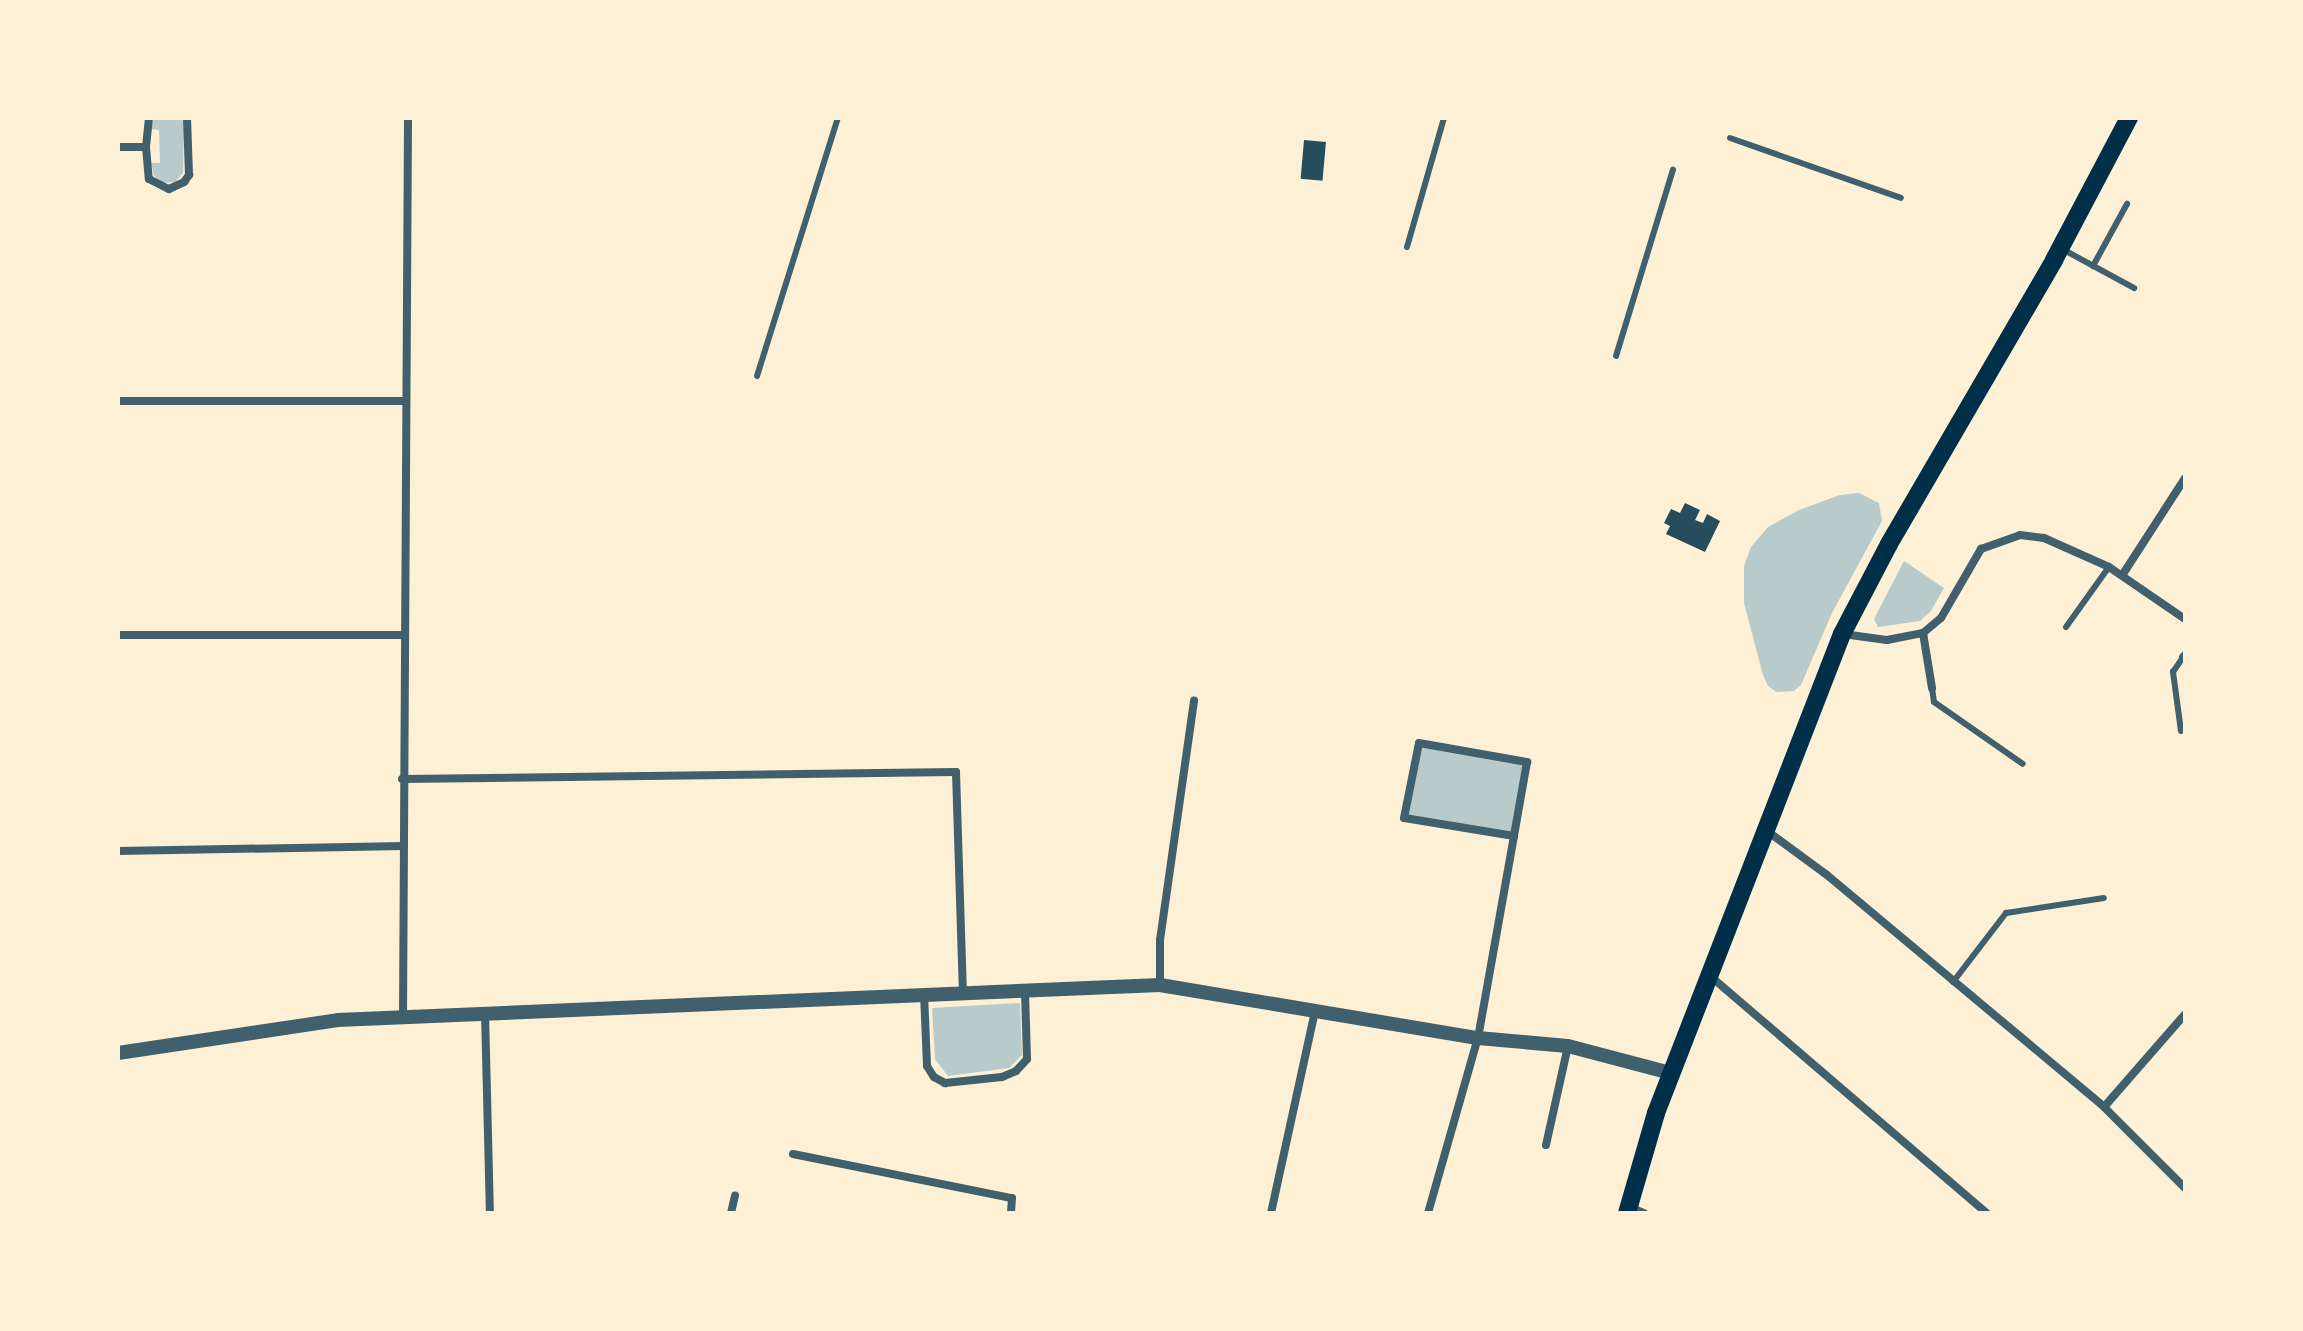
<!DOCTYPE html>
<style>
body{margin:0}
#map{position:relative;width:2303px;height:1331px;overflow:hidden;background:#fdf0d5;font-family:Lato,sans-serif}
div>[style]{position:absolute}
.green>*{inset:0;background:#b9caca;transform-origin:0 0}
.building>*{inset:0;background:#264d5e;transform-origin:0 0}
.service>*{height:6px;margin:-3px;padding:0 3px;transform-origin:3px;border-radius:3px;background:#3f606c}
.minor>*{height:8px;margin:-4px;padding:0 4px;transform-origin:4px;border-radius:4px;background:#3f606c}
.tertiary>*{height:14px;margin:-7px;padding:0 7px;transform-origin:7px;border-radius:7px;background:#3f606c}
.primary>*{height:18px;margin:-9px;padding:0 9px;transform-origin:9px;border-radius:9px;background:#003049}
span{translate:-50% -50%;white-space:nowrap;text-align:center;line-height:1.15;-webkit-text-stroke:8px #fdf0d5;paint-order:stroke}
.frame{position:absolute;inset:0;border:120px solid #fdf0d5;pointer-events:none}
</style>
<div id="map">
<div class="green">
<i style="clip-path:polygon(154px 118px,181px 118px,184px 123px,183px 173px,175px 182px,163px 183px,154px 176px,151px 163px,160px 163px,159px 130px,151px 129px)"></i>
<i style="clip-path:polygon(1859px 493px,1879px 503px,1882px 521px,1832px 613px,1801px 685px,1794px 691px,1776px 692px,1768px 686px,1763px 675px,1744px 603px,1744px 566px,1751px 547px,1768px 527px,1799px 510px,1840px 495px)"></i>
<i style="clip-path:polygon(1904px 561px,1944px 588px,1931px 611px,1920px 621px,1878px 627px,1874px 619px)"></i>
<i style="left:1419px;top:743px;width:110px;height:76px;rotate:10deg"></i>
<i style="clip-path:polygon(1020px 1003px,1022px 1055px,1009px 1068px,948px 1076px,935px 1059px,932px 1008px)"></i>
</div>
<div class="building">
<i style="left:1304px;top:140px;width:22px;height:39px;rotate:5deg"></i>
<i style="clip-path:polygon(1685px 503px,1700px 510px,1695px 520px,1703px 523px,1707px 514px,1720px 521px,1705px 552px,1666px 534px,1670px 526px,1664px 523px,1671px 509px,1680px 513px)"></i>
</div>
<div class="service">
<i style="left:1730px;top:138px;width:181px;rotate:19.3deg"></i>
<i style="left:1407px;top:247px;width:134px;rotate:-74deg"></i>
<i style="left:2064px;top:250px;width:80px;rotate:28.5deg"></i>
<i style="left:2093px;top:266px;width:71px;rotate:-61.3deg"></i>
<i style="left:1616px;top:356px;width:195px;rotate:-73deg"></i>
<i style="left:757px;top:376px;width:270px;rotate:-72.6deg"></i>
<i style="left:2066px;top:627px;width:74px;rotate:-54.4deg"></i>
<i style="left:1932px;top:688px;width:14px;rotate:82deg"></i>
<i style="left:1934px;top:702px;width:108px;rotate:34.9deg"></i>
<i style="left:2181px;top:731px;width:60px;rotate:-97.7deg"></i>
<i style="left:2173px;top:672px;width:18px;rotate:-56deg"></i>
<i style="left:1953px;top:982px;width:87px;rotate:-52.5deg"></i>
<i style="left:2006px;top:913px;width:99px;rotate:-8.7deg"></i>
</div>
<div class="minor">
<i style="left:149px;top:118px;width:29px;rotate:96deg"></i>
<i style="left:146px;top:147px;width:32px;rotate:85deg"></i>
<i style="left:149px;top:179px;width:22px;rotate:27deg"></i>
<i style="left:169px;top:189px;width:17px;rotate:-25deg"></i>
<i style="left:184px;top:182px;width:9px;rotate:-54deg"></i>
<i style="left:189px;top:175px;width:57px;rotate:-92deg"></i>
<i style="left:118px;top:147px;width:28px"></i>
<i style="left:118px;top:401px;width:288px"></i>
<i style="left:2123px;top:574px;width:114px;rotate:-57.1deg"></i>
<i style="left:1923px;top:633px;width:56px;rotate:80.7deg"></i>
<i style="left:1843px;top:634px;width:44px;rotate:7.8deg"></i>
<i style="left:1887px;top:640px;width:37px;rotate:-11deg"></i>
<i style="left:1923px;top:633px;width:23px;rotate:-40deg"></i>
<i style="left:1941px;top:618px;width:80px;rotate:-59.9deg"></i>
<i style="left:1981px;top:549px;width:41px;rotate:-19.7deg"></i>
<i style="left:2020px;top:535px;width:24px;rotate:7deg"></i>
<i style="left:2044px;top:538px;width:71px;rotate:24deg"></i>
<i style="left:2109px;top:567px;width:92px;rotate:34.4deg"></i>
<i style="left:118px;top:635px;width:287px"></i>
<i style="left:2183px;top:657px;width:3px;rotate:-45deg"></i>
<i style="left:1419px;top:743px;width:110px;rotate:10deg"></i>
<i style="left:1527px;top:762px;width:75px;rotate:100deg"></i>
<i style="left:1514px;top:836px;width:111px;rotate:-170.7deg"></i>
<i style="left:1404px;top:818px;width:76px;rotate:-78.7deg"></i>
<i style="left:402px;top:779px;width:554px;rotate:-0.72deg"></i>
<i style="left:956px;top:772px;width:222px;rotate:88.2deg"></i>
<i style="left:1767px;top:831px;width:74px;rotate:36.3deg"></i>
<i style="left:1827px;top:875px;width:361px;rotate:39.9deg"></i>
<i style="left:2104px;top:1107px;width:115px;rotate:45deg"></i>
<i style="left:118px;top:851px;width:286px;rotate:-1deg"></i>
<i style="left:1709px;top:975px;width:366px;rotate:40.6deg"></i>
<i style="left:1160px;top:985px;width:45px;rotate:-90deg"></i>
<i style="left:1160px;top:940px;width:242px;rotate:-81.9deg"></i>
<i style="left:924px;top:994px;width:72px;rotate:87.6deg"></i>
<i style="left:927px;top:1066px;width:13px;rotate:58deg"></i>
<i style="left:934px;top:1077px;width:13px;rotate:29deg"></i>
<i style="left:945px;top:1083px;width:57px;rotate:-6deg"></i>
<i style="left:1002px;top:1077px;width:15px;rotate:-23deg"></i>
<i style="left:1016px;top:1071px;width:16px;rotate:-47deg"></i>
<i style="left:1027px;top:1059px;width:69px;rotate:-91.7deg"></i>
<i style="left:485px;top:1012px;width:201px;rotate:88.6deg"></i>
<i style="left:403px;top:1016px;width:898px;rotate:-89.68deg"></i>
<i style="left:2104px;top:1107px;width:123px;rotate:-48.9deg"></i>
<i style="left:1546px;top:1145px;width:101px;rotate:-77.5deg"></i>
<i style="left:793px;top:1154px;width:223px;rotate:11.4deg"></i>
<i style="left:1012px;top:1198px;width:15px;rotate:94deg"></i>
<i style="left:1629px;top:1207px;width:16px;rotate:22deg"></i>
<i style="left:731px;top:1213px;width:18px;rotate:-77deg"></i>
<i style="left:1271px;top:1213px;width:207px;rotate:-77.7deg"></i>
<i style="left:1428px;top:1213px;width:182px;rotate:-74.1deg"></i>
<i style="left:1478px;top:1038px;width:205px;rotate:-79.9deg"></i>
</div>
<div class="tertiary">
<i style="left:118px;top:1053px;width:222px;rotate:-8.5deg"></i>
<i style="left:338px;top:1020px;width:823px;rotate:-2.44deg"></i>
<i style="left:1160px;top:985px;width:322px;rotate:9.5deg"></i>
<i style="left:1478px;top:1038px;width:90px;rotate:5.1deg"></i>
<i style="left:1568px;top:1046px;width:106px;rotate:14.7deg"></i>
</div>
<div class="primary">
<i style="left:1627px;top:1213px;width:104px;rotate:-73.8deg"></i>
<i style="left:1656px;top:1113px;width:514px;rotate:-68.78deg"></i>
<i style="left:1842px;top:634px;width:102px;rotate:-62.4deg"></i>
<i style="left:1889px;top:544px;width:328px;rotate:-59.8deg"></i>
<i style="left:2054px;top:260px;width:161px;rotate:-62.2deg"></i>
</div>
<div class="frame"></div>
</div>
